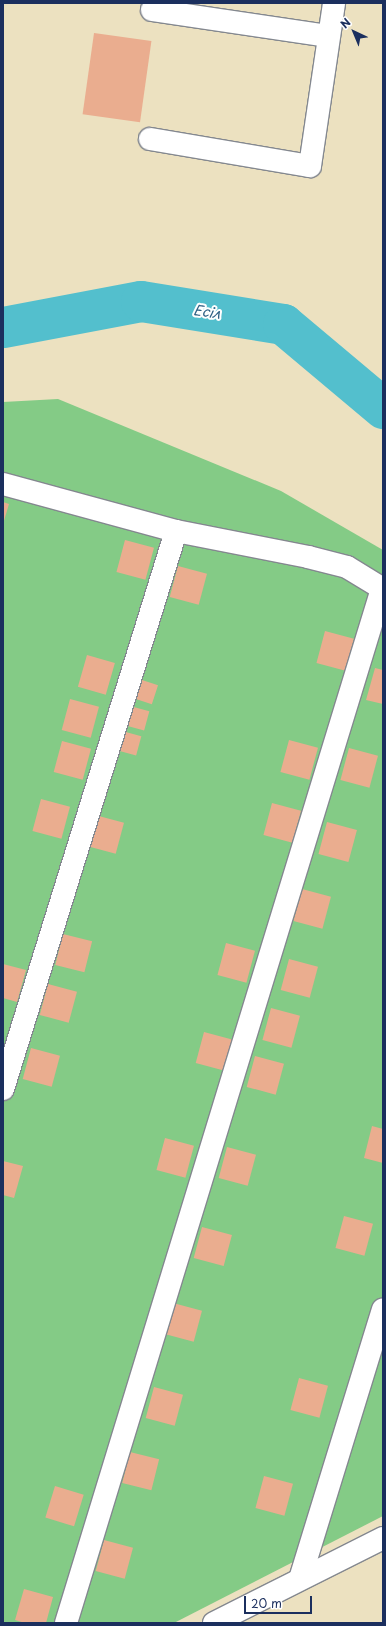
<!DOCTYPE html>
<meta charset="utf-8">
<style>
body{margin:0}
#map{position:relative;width:386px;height:1626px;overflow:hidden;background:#ece1c0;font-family:"Playpen Sans",sans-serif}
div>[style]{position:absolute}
.green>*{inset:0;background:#84cb86}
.river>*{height:41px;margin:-20.5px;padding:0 20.5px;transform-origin:20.5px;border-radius:20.5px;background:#53bfcd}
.building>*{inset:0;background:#eaad8f;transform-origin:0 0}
.roads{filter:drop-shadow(1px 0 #84888f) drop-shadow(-1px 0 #84888f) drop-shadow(0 1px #84888f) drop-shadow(0 -1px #84888f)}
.minor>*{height:22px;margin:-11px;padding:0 11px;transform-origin:11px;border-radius:11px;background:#fff}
span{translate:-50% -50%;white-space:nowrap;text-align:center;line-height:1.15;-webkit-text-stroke:4px #fff;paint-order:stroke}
.water-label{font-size:14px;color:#2f6185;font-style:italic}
.frame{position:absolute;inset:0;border:4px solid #1b2f5e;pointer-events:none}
.north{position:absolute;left:334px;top:12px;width:40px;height:40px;-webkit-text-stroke:3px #fff;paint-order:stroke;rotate:316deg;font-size:11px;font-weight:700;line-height:16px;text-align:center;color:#1b2f5e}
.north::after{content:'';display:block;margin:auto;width:14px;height:18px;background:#1b2f5e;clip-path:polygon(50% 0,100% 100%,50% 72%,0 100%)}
.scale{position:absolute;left:244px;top:1596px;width:68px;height:18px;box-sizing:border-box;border:2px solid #1b2f5e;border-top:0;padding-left:5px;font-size:12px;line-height:14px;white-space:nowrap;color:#1b2f5e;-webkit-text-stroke:3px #fff;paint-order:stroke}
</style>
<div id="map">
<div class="green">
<i style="clip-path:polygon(58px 399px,281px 491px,383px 550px,383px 1516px,174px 1623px,3px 1623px,3px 402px)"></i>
</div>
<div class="river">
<i style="left:3px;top:327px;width:140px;rotate:-10.7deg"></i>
<i style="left:141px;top:301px;width:144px;rotate:9.2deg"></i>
<i style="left:283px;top:324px;width:131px;rotate:40deg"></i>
</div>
<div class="building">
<i style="left:94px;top:33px;width:58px;height:82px;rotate:8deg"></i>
<i style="clip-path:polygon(3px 502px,9px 504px,3px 524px)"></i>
<i style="left:125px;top:540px;width:30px;height:33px;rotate:15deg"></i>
<i style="left:178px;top:566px;width:30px;height:32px;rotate:15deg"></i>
<i style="left:325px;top:631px;width:30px;height:33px;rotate:15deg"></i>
<i style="left:87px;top:655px;width:29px;height:33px;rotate:16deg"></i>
<i style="clip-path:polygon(375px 668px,383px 670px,383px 704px,366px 700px)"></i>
<i style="left:139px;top:679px;width:20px;height:20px;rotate:18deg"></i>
<i style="left:70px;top:699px;width:30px;height:32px;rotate:15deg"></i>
<i style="left:130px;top:706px;width:20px;height:20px;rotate:15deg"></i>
<i style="left:122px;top:731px;width:20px;height:20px;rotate:15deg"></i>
<i style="left:289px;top:740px;width:30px;height:33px;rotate:15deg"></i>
<i style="left:62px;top:741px;width:30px;height:32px;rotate:15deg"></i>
<i style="left:349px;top:748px;width:30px;height:33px;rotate:15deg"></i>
<i style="left:41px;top:799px;width:30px;height:33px;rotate:15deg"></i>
<i style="left:272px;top:803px;width:30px;height:33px;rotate:15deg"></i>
<i style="left:95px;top:815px;width:30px;height:32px;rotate:15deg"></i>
<i style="left:327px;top:822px;width:31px;height:33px;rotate:15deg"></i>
<i style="left:302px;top:889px;width:30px;height:33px;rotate:15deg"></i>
<i style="left:63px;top:934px;width:30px;height:32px;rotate:14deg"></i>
<i style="left:226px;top:943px;width:30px;height:33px;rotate:15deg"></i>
<i style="left:289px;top:959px;width:30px;height:32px;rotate:15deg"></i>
<i style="clip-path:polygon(3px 964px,26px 970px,17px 1002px,3px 998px)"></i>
<i style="left:48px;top:984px;width:30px;height:32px;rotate:15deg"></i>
<i style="left:271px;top:1008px;width:30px;height:33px;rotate:15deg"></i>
<i style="left:204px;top:1032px;width:30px;height:32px;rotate:15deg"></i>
<i style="left:31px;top:1048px;width:30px;height:32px;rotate:15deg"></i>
<i style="left:255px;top:1056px;width:30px;height:32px;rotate:15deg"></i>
<i style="clip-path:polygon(372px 1126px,383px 1129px,383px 1163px,364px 1158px)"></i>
<i style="left:165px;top:1138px;width:30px;height:33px;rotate:15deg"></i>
<i style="left:227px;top:1147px;width:30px;height:32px;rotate:15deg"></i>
<i style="clip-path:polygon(3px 1161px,23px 1166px,14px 1198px,3px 1195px)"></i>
<i style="left:344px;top:1216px;width:30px;height:33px;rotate:15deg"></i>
<i style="left:202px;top:1227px;width:31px;height:32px;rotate:15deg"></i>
<i style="left:173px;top:1303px;width:30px;height:32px;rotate:15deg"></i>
<i style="left:299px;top:1378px;width:30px;height:33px;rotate:15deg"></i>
<i style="left:154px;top:1387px;width:30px;height:32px;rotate:15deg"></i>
<i style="left:130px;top:1452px;width:30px;height:32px;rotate:14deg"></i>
<i style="left:264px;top:1476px;width:30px;height:33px;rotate:15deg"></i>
<i style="left:55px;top:1486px;width:30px;height:33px;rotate:17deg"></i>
<i style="left:104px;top:1540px;width:30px;height:32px;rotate:15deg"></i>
<i style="clip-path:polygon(24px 1589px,53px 1597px,46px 1623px,25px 1623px,15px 1620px)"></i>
</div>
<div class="roads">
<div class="minor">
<i style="left:152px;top:10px;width:178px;rotate:8.4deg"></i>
<i style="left:150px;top:139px;width:162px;rotate:9.6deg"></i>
<i style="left:310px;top:166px;width:165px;rotate:-81.6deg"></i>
<i style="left:3px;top:484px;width:179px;rotate:15.2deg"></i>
<i style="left:176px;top:531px;width:135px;rotate:11.1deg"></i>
<i style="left:308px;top:557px;width:40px;rotate:14.4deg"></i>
<i style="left:347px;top:567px;width:42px;rotate:31.4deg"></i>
<i style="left:3px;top:1089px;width:584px;rotate:-72.77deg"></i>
<i style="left:300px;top:1579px;width:282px;rotate:-72.9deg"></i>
<i style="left:66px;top:1623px;width:1081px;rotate:-73.01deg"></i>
<i style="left:214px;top:1623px;width:189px;rotate:-26.7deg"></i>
</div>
</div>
<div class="water-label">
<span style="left:207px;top:312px;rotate:9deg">Есіл</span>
</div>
<div class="frame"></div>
<div class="north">N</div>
<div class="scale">20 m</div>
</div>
